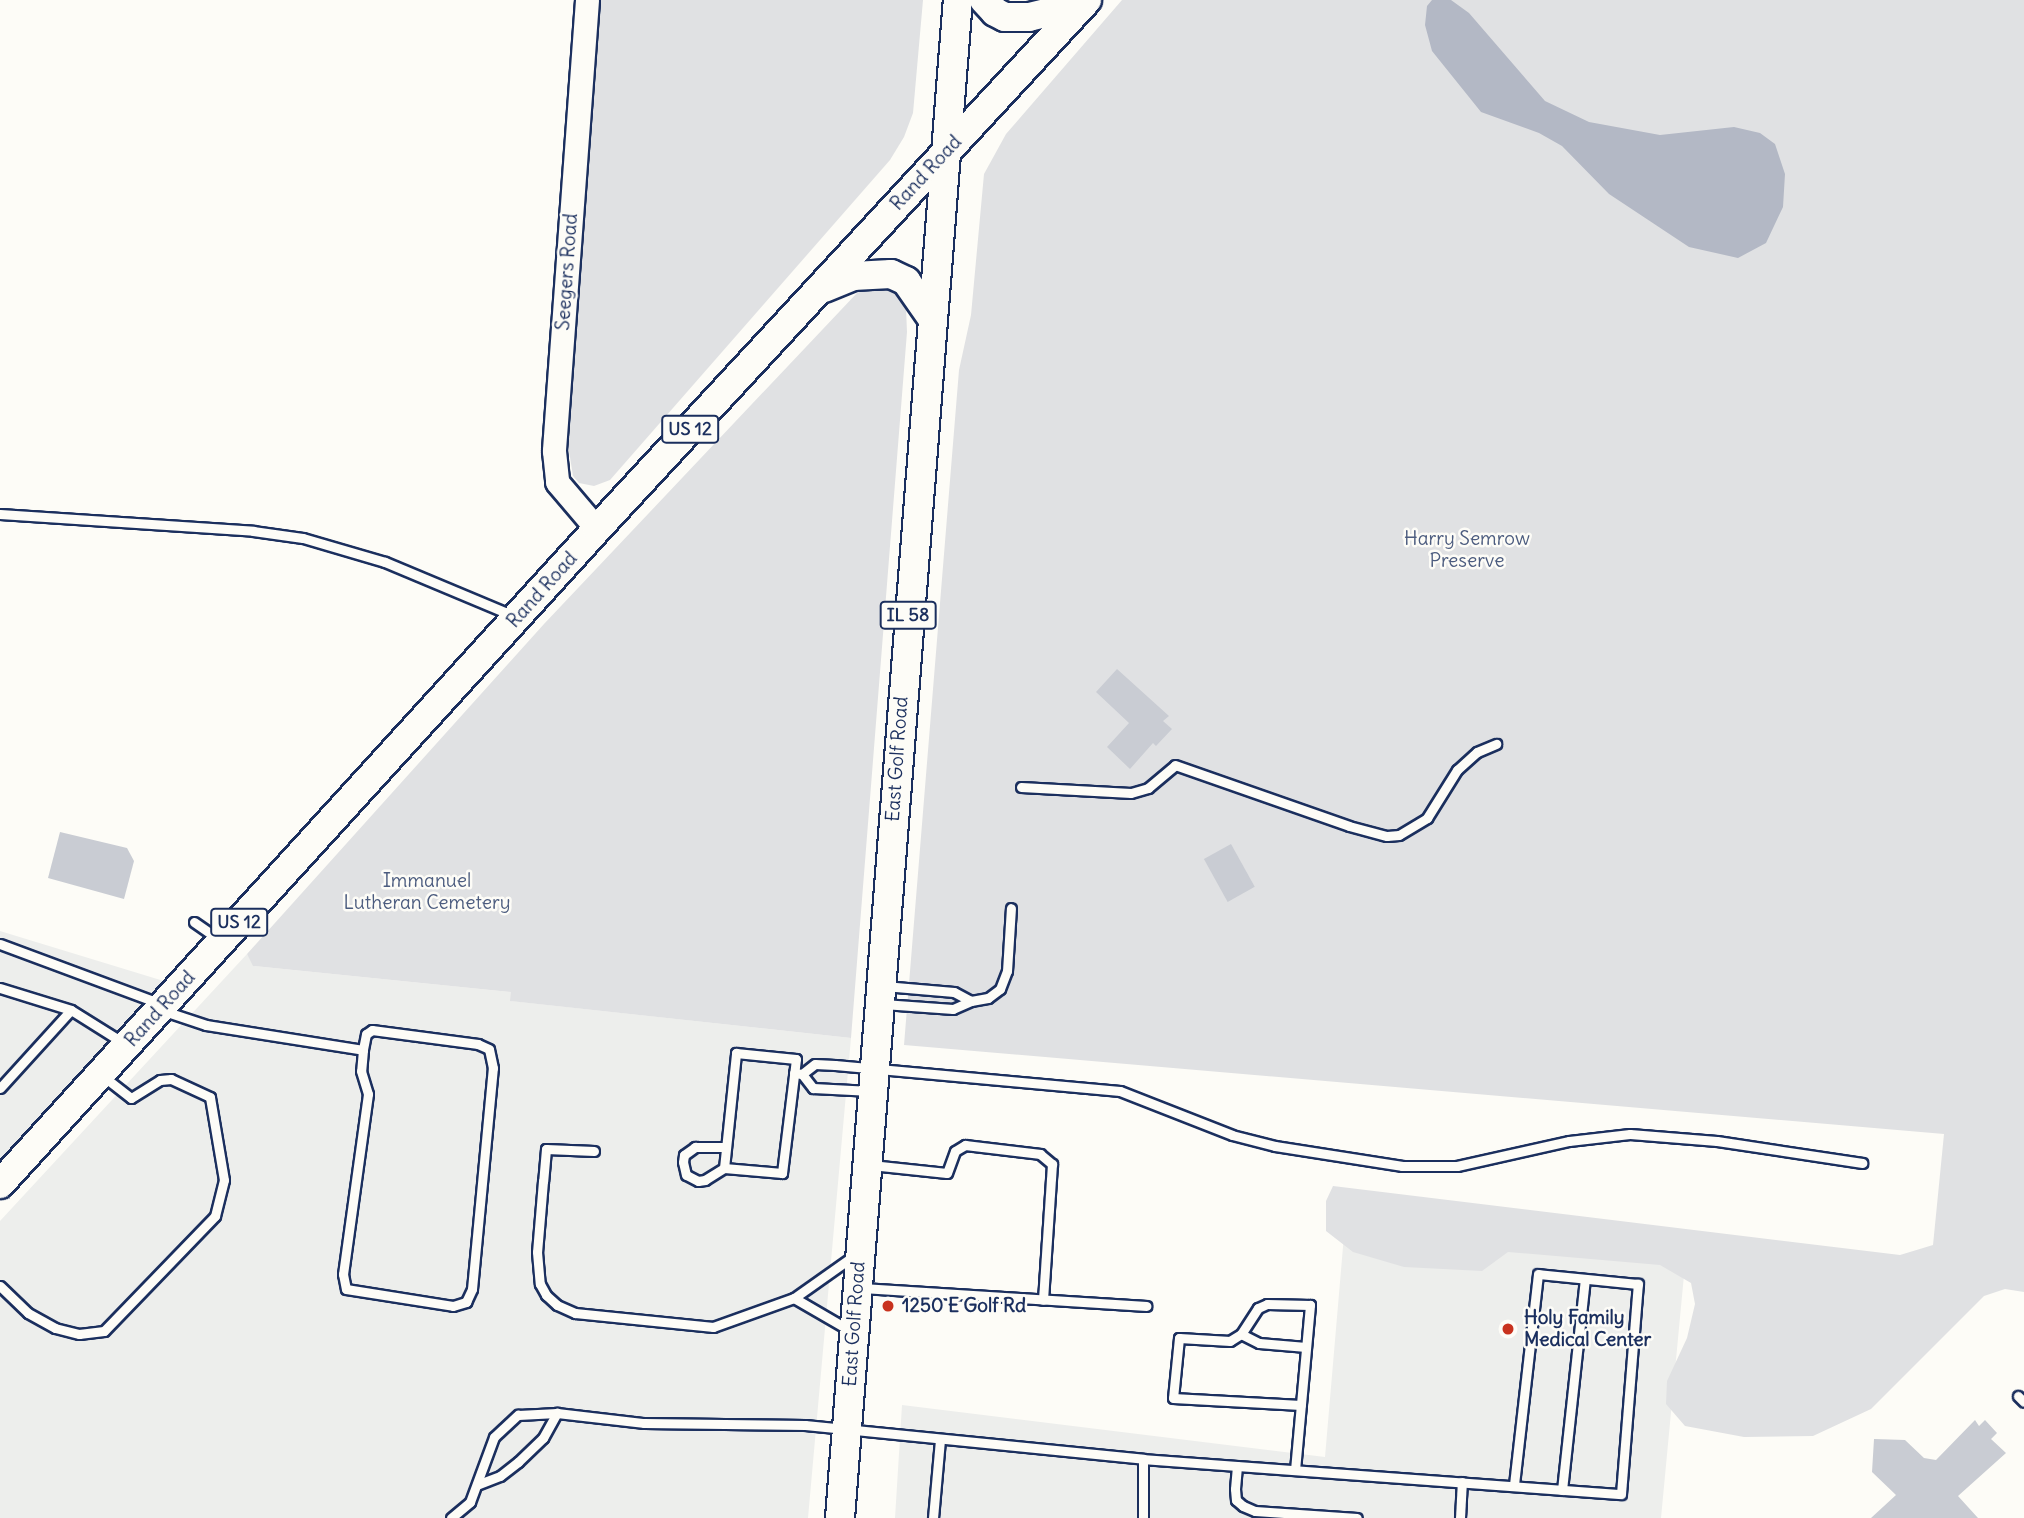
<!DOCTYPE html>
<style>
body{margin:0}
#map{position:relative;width:2024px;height:1518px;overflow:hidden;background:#fdfcf7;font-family:Delius,sans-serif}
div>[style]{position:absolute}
.built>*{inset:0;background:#edeeec}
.green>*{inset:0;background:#e0e1e3}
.water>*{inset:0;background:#b3b8c5}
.building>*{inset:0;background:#c9ccd3;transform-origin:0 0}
.roads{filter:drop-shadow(2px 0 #1b2f5e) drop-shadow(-2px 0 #1b2f5e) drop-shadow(0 2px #1b2f5e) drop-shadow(0 -2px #1b2f5e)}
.service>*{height:9px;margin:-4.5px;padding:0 4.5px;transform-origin:4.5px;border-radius:4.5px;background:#fdfcf7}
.tertiary>*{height:23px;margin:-11.5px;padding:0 11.5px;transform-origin:11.5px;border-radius:11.5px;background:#fdfcf7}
.primary>*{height:28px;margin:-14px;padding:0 14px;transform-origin:14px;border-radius:14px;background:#fdfcf7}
.dots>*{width:19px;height:19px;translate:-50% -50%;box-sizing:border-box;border:4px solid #fdfcf7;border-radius:50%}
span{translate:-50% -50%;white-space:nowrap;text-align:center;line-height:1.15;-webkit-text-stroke:5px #fdfcf7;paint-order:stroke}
.shield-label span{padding:2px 5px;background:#fdfcf7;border:2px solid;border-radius:5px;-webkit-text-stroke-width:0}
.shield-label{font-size:18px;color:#1b2f5e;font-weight:700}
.street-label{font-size:19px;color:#1b2f5e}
.park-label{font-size:19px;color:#4c5c7f}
.poi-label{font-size:19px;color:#1b2f5e;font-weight:700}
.left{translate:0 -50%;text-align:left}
</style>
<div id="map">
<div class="built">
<i style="clip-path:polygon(0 931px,167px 982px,0 1167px)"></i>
<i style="clip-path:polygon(247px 954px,254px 966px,511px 992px,511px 1001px,851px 1038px,808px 1518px,0 1518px,0 1221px)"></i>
<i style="clip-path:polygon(1346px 1212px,1686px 1254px,1661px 1518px,895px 1518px,902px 1405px,1325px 1457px)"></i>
</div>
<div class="green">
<i style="clip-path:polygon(601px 0,923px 0,913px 113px,904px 137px,890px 160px,610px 480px,594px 486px,579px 483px,573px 476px,568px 445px)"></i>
<i style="clip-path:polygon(1122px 0,2024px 0,2024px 1292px,2005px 1289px,1984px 1296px,1871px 1409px,1813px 1436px,1744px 1437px,1685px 1426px,1666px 1404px,1667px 1381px,1687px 1338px,1695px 1304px,1691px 1283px,1660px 1265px,1508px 1252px,1482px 1271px,1404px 1267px,1353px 1252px,1326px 1231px,1326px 1201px,1333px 1186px,1900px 1255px,1933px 1245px,1944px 1134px,904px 1045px,959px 370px,971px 315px,984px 174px,1006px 134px)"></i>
<i style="clip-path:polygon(868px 286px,891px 288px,900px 297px,906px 308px,907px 332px,851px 1038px,510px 1001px,511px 992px,253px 966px,247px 954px,544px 624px,857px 293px)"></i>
</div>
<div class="water">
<i style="clip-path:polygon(1432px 0,1451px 0,1469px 13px,1545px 101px,1589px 122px,1660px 135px,1734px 127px,1760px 133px,1775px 144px,1785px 174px,1783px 207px,1766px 243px,1738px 258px,1689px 247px,1609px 194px,1562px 146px,1539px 133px,1481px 112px,1432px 51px,1425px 25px,1427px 6px)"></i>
</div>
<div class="building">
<i style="clip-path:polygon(1117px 669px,1169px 716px,1163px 721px,1172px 729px,1156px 746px,1153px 743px,1130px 769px,1107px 747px,1129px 723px,1096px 692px)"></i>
<i style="clip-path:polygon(60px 832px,127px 848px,134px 861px,124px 899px,48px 878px)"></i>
<i style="left:1231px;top:844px;width:49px;height:31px;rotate:61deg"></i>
<i style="clip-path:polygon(1975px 1420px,1979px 1426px,1985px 1420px,1997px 1433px,1991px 1439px,2006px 1453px,1958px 1496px,1978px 1518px,1871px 1518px,1896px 1495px,1872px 1472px,1874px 1439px,1905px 1440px,1924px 1458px,1936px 1460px)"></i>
</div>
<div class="roads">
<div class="service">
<i style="left:0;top:514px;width:254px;rotate:3.8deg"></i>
<i style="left:253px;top:531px;width:50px;rotate:8deg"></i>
<i style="left:303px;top:538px;width:85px;rotate:16.3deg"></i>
<i style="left:385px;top:562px;width:138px;rotate:22.7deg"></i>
<i style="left:1021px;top:787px;width:110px;rotate:3.1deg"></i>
<i style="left:1131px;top:793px;width:18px;rotate:-16deg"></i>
<i style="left:1148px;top:788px;width:35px;rotate:-40deg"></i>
<i style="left:1175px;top:765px;width:184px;rotate:19.3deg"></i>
<i style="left:1349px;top:826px;width:39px;rotate:15deg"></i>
<i style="left:1387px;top:836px;width:12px;rotate:-5deg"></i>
<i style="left:1399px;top:835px;width:33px;rotate:-31deg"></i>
<i style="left:1427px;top:818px;width:57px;rotate:-58deg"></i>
<i style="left:1457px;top:770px;width:27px;rotate:-42deg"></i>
<i style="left:1477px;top:752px;width:21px;rotate:-23deg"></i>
<i style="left:194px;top:922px;width:28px;rotate:35deg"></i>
<i style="left:0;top:944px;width:170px;rotate:20.4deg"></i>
<i style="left:884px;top:986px;width:70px;rotate:4.9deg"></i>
<i style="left:954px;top:992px;width:19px;rotate:28deg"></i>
<i style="left:0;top:988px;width:74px;rotate:17.2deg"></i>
<i style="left:71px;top:1010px;width:60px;rotate:32.1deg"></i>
<i style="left:883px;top:1004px;width:70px;rotate:4.1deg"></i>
<i style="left:953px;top:1009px;width:20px;rotate:-24deg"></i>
<i style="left:971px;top:1001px;width:17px;rotate:-10deg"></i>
<i style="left:988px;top:998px;width:15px;rotate:-37deg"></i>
<i style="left:1000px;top:989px;width:19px;rotate:-69deg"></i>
<i style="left:1007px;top:971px;width:63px;rotate:-86.4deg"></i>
<i style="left:164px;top:1011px;width:44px;rotate:18.4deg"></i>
<i style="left:206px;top:1025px;width:159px;rotate:9deg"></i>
<i style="left:363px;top:1050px;width:21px;rotate:95deg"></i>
<i style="left:361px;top:1071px;width:24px;rotate:73deg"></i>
<i style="left:368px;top:1094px;width:182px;rotate:97.9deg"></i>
<i style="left:343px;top:1274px;width:15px;rotate:79deg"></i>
<i style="left:346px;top:1289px;width:108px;rotate:9deg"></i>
<i style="left:453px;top:1306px;width:14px;rotate:-17deg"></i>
<i style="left:466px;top:1302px;width:14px;rotate:-65deg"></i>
<i style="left:472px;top:1289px;width:222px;rotate:-84.6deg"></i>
<i style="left:493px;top:1068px;width:19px;rotate:-102deg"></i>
<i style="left:489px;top:1049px;width:12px;rotate:-156deg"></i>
<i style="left:478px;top:1044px;width:107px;rotate:-172.5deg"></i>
<i style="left:372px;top:1030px;width:7px;rotate:146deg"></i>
<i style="left:366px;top:1034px;width:16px;rotate:101deg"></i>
<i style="left:736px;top:1053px;width:60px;rotate:5.7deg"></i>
<i style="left:796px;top:1059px;width:115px;rotate:97deg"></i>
<i style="left:782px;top:1173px;width:58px;rotate:-175.1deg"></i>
<i style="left:724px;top:1168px;width:116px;rotate:-84deg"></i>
<i style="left:794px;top:1073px;width:8px;rotate:7deg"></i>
<i style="left:802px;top:1074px;width:16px;rotate:-38deg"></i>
<i style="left:815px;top:1064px;width:20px;rotate:3deg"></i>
<i style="left:835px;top:1065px;width:286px;rotate:5.2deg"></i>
<i style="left:1120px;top:1091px;width:120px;rotate:21.4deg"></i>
<i style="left:1232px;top:1135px;width:44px;rotate:14.3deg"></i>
<i style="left:1275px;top:1146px;width:129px;rotate:8.9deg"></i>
<i style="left:1402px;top:1166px;width:55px"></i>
<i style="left:1457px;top:1166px;width:115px;rotate:-12.6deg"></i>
<i style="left:1569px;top:1141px;width:61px;rotate:-6.5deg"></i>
<i style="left:1630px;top:1134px;width:87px;rotate:4.6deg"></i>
<i style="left:1717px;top:1141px;width:147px;rotate:8.6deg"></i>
<i style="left:802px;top:1074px;width:18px;rotate:52deg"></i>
<i style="left:813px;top:1088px;width:58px;rotate:3deg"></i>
<i style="left:0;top:1088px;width:105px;rotate:-47.7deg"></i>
<i style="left:594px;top:1151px;width:48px;rotate:-177.6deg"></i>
<i style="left:546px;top:1149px;width:32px;rotate:95deg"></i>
<i style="left:543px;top:1181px;width:71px;rotate:94.8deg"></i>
<i style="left:537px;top:1252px;width:32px;rotate:85deg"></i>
<i style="left:540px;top:1284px;width:13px;rotate:61deg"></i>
<i style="left:546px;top:1295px;width:15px;rotate:42deg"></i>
<i style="left:557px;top:1305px;width:20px;rotate:24deg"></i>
<i style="left:575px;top:1313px;width:139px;rotate:5.8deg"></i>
<i style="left:713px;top:1327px;width:86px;rotate:-19.7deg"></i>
<i style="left:794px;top:1298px;width:75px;rotate:-35.2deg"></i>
<i style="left:871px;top:1165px;width:76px;rotate:6deg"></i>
<i style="left:947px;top:1173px;width:23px;rotate:-70deg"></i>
<i style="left:955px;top:1151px;width:12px;rotate:-31deg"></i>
<i style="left:965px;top:1145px;width:76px;rotate:6.8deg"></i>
<i style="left:1040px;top:1154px;width:16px;rotate:40deg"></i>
<i style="left:1052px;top:1164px;width:136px;rotate:93.8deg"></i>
<i style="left:724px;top:1168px;width:22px;rotate:148deg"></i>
<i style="left:705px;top:1180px;width:7px;rotate:172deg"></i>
<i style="left:698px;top:1181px;width:13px;rotate:-153deg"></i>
<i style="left:686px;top:1175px;width:13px;rotate:-103deg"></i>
<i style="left:683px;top:1162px;width:7px;rotate:-82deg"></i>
<i style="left:684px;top:1155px;width:14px;rotate:-36deg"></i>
<i style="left:695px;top:1147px;width:31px"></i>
<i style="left:0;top:1286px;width:39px;rotate:44deg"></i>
<i style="left:28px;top:1313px;width:31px;rotate:29deg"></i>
<i style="left:55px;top:1328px;width:25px;rotate:14deg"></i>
<i style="left:79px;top:1334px;width:25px;rotate:-7deg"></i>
<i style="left:104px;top:1331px;width:160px;rotate:-46deg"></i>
<i style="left:215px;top:1216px;width:37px;rotate:-76deg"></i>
<i style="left:224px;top:1180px;width:84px;rotate:-99.6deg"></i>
<i style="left:210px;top:1097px;width:43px;rotate:-155.2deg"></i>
<i style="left:171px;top:1079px;width:11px;rotate:175deg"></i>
<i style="left:160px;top:1080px;width:34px;rotate:148deg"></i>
<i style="left:131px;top:1098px;width:37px;rotate:-142deg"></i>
<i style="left:862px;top:1288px;width:285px;rotate:3.6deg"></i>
<i style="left:794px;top:1298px;width:64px;rotate:30.2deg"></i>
<i style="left:1241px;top:1334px;width:20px;rotate:27deg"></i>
<i style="left:1259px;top:1343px;width:47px;rotate:4.9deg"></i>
<i style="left:2018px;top:1396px;width:8px;rotate:45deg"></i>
<i style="left:1143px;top:1459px;width:59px;rotate:90deg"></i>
<i style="left:1237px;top:1466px;width:23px;rotate:95deg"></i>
<i style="left:1235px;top:1489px;width:11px;rotate:85deg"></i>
<i style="left:1236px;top:1500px;width:9px;rotate:41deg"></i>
<i style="left:1243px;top:1506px;width:13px;rotate:23deg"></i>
<i style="left:1255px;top:1511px;width:102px;rotate:3.9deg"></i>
<i style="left:1295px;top:1470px;width:166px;rotate:-84.8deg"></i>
<i style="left:1310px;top:1305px;width:43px;rotate:-178.7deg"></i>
<i style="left:1267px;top:1304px;width:10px;rotate:156deg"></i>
<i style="left:1258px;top:1308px;width:31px;rotate:123deg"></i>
<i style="left:1241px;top:1334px;width:13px;rotate:148deg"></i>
<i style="left:1230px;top:1341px;width:51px;rotate:-176.6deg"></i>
<i style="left:1179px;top:1338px;width:60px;rotate:95.7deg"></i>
<i style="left:1173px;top:1398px;width:128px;rotate:3.1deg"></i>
<i style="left:479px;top:1484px;width:22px;rotate:-21deg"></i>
<i style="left:500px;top:1476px;width:23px;rotate:-38deg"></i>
<i style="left:518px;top:1462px;width:35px;rotate:-44deg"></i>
<i style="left:543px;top:1438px;width:29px;rotate:-61deg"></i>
<i style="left:1562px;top:1490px;width:212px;rotate:-83.8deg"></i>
<i style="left:451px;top:1518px;width:25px;rotate:-40deg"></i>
<i style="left:470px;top:1502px;width:69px;rotate:-69.7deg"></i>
<i style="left:494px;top:1437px;width:33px;rotate:-43deg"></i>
<i style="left:518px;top:1415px;width:39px;rotate:-3deg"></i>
<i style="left:557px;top:1413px;width:88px;rotate:6.6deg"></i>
<i style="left:644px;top:1423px;width:161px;rotate:0.7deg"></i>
<i style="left:805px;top:1425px;width:340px;rotate:5.7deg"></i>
<i style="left:1143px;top:1459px;width:479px;rotate:4.2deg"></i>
<i style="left:1621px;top:1494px;width:211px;rotate:-85.4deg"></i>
<i style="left:1638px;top:1284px;width:100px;rotate:-174.3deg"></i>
<i style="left:1538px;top:1274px;width:212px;rotate:96.5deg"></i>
<i style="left:933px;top:1518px;width:79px;rotate:-84.9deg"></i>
<i style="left:1460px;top:1518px;width:36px;rotate:-87deg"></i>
</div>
<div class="tertiary">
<i style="left:587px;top:0;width:452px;rotate:94.2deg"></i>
<i style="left:554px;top:451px;width:31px;rotate:84deg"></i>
<i style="left:557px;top:482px;width:62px;rotate:49.6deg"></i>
</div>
<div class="primary">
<i style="left:984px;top:0;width:16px;rotate:47deg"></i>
<i style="left:995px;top:12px;width:11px;rotate:27deg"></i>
<i style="left:1005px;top:17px;width:24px"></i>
<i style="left:1029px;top:17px;width:56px;rotate:-13.5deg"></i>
<i style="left:824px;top:288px;width:31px;rotate:-22deg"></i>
<i style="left:853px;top:276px;width:38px;rotate:-3deg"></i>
<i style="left:891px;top:274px;width:17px;rotate:25deg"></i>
<i style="left:906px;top:281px;width:44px;rotate:55.2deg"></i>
<i style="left:0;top:1184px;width:886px;rotate:-47.65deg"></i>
<i style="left:597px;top:529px;width:721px;rotate:-47.19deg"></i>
<i style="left:840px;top:1518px;width:1523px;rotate:-85.56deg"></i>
</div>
</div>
<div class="dots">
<i style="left:888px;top:1306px;background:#c8321e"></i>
<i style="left:1508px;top:1329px;background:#c8321e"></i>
</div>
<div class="shield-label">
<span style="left:690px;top:429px">US 12</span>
<span style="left:908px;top:615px">IL 58</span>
<span style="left:239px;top:922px">US 12</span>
</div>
<div class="street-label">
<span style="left:926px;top:173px;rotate:-47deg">Rand Road</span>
<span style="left:567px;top:272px;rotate:-86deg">Seegers Road</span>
<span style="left:542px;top:590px;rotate:-48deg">Rand Road</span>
<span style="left:897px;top:759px;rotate:-86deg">East Golf Road</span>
<span style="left:160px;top:1009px;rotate:-48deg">Rand Road</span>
<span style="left:854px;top:1324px;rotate:-86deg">East Golf Road</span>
</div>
<div class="park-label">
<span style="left:1467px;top:550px">Harry Semrow<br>Preserve</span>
<span style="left:427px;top:892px">Immanuel<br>Lutheran Cemetery</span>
</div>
<div class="poi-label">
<span class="left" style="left:902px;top:1306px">1250 E Golf Rd</span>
<span class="left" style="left:1524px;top:1329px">Holy Family<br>Medical Center</span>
</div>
</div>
